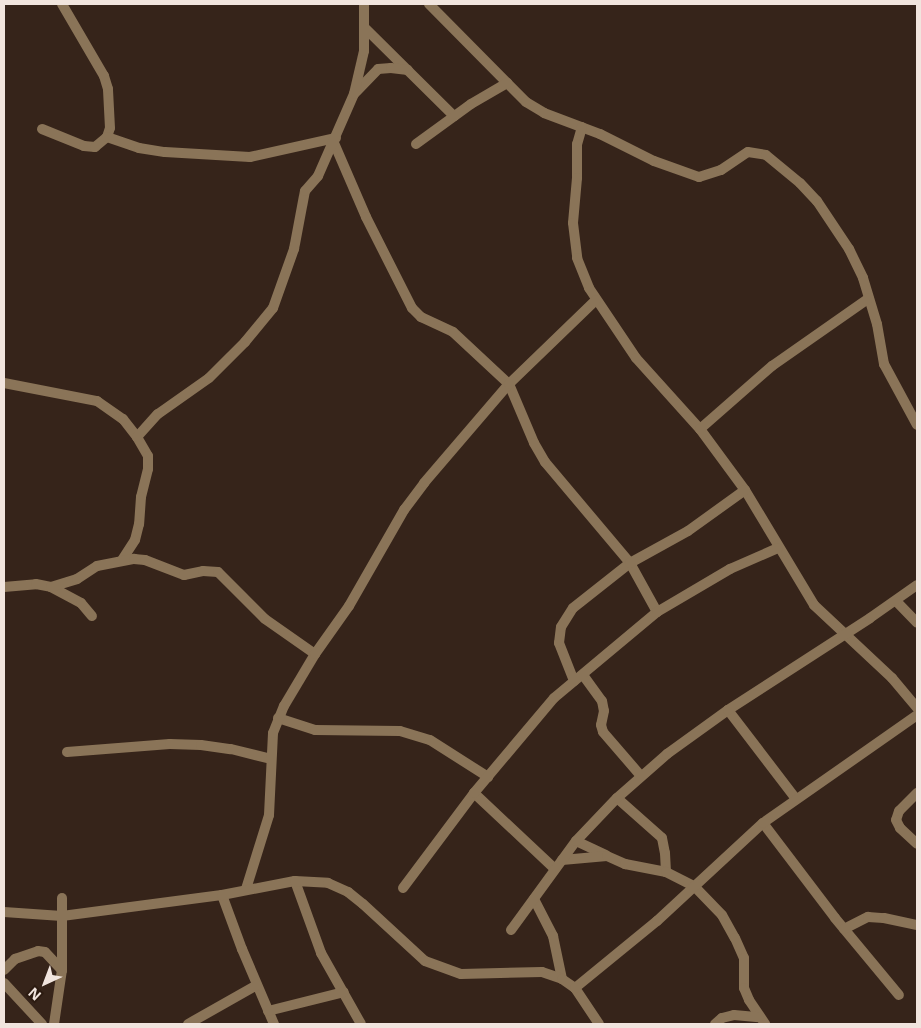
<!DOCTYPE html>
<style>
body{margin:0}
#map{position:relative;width:921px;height:1028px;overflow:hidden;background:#36241a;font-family:"Noto Sans",sans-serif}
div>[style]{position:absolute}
.street>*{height:10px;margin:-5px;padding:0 5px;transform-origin:5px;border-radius:5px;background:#8a7458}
span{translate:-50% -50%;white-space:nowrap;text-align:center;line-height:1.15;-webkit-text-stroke:5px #2c1b11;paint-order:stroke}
.frame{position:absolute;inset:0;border:5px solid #f1e5de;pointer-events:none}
.north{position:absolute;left:20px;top:958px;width:50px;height:50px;-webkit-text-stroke:4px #2c1b11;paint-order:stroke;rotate:223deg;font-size:14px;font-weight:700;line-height:20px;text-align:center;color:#f1e5de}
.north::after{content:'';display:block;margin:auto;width:18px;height:22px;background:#f1e5de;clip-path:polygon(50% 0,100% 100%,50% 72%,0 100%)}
</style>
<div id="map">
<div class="street">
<i style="left:429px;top:4px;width:138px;rotate:45.3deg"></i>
<i style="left:526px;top:102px;width:21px;rotate:31deg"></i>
<i style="left:544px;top:113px;width:60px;rotate:20.6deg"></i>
<i style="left:600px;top:134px;width:60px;rotate:26.6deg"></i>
<i style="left:654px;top:161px;width:48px;rotate:19.6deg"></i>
<i style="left:699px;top:177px;width:23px;rotate:-18deg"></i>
<i style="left:721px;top:170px;width:32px;rotate:-34deg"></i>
<i style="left:748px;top:152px;width:18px;rotate:9deg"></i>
<i style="left:766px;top:155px;width:44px;rotate:39.5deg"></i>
<i style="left:800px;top:183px;width:25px;rotate:47deg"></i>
<i style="left:817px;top:201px;width:58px;rotate:56.3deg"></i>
<i style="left:849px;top:249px;width:32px;rotate:64deg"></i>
<i style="left:863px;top:278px;width:48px;rotate:73.1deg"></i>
<i style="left:877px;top:324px;width:41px;rotate:80.1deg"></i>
<i style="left:884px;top:364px;width:69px;rotate:61.6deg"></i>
<i style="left:366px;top:29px;width:124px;rotate:44.7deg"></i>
<i style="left:356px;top:92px;width:32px;rotate:-46deg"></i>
<i style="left:378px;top:69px;width:13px;rotate:-4deg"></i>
<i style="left:391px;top:68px;width:17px;rotate:7deg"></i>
<i style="left:582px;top:127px;width:18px;rotate:106deg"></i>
<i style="left:577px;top:144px;width:34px;rotate:90deg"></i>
<i style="left:577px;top:178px;width:45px;rotate:95.1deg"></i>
<i style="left:573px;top:223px;width:35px;rotate:83deg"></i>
<i style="left:577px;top:258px;width:32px;rotate:68deg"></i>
<i style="left:589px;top:288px;width:84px;rotate:56.1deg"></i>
<i style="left:636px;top:358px;width:96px;rotate:48deg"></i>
<i style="left:700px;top:429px;width:76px;rotate:53.6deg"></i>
<i style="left:745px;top:490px;width:134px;rotate:59deg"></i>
<i style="left:814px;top:605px;width:107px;rotate:43.1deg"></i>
<i style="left:892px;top:678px;width:39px;rotate:50deg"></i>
<i style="left:42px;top:129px;width:45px;rotate:22deg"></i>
<i style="left:84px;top:146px;width:11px;rotate:5deg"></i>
<i style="left:95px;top:147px;width:16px;rotate:-40deg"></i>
<i style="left:107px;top:137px;width:9px;rotate:-72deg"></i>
<i style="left:110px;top:128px;width:39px;rotate:-93deg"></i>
<i style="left:108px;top:89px;width:14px;rotate:-107deg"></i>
<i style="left:104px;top:76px;width:83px;rotate:-120.3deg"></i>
<i style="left:107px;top:137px;width:34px;rotate:19deg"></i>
<i style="left:139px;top:148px;width:26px;rotate:9deg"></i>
<i style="left:165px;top:152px;width:85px;rotate:3.4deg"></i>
<i style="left:250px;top:157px;width:88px;rotate:-12.5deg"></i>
<i style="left:334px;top:143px;width:81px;rotate:66.6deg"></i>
<i style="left:366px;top:217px;width:102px;rotate:63.2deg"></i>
<i style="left:412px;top:308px;width:13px;rotate:45deg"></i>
<i style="left:421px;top:317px;width:35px;rotate:25deg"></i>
<i style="left:453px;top:332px;width:76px;rotate:42.9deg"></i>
<i style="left:509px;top:384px;width:64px;rotate:67deg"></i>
<i style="left:534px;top:443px;width:22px;rotate:60deg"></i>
<i style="left:545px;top:462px;width:132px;rotate:49.9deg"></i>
<i style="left:630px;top:563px;width:56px;rotate:61.1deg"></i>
<i style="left:416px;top:144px;width:68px;rotate:-36deg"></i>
<i style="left:471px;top:104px;width:42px;rotate:-30.3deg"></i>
<i style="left:4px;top:383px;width:95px;rotate:11deg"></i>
<i style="left:97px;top:401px;width:32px;rotate:35deg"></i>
<i style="left:123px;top:419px;width:23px;rotate:52deg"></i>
<i style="left:137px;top:437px;width:22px;rotate:60deg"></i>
<i style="left:148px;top:456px;width:13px;rotate:90deg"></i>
<i style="left:148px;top:469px;width:29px;rotate:104deg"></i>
<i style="left:141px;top:497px;width:27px;rotate:94deg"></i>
<i style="left:139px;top:524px;width:16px;rotate:104deg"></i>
<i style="left:135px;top:540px;width:24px;rotate:123deg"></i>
<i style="left:700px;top:429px;width:96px;rotate:-41.2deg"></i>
<i style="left:772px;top:366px;width:118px;rotate:-35deg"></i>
<i style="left:137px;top:437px;width:31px;rotate:-48deg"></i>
<i style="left:158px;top:414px;width:62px;rotate:-35.2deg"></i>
<i style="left:209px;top:378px;width:51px;rotate:-45deg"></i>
<i style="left:245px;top:342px;width:44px;rotate:-50.5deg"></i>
<i style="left:273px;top:308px;width:63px;rotate:-70.4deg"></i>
<i style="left:294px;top:249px;width:59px;rotate:-79.3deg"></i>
<i style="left:305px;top:191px;width:20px;rotate:-49deg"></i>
<i style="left:318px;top:176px;width:90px;rotate:-66.3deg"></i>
<i style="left:354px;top:94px;width:44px;rotate:-76.9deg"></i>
<i style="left:364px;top:51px;width:47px;rotate:-90deg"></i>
<i style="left:4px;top:587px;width:32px;rotate:-5deg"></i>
<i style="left:36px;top:584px;width:15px;rotate:11deg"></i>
<i style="left:51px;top:587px;width:34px;rotate:28deg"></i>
<i style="left:81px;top:603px;width:17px;rotate:50deg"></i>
<i style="left:51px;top:587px;width:27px;rotate:-17deg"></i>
<i style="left:77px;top:579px;width:24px;rotate:-33deg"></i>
<i style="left:97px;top:566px;width:38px;rotate:-11deg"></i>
<i style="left:134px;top:559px;width:11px;rotate:5deg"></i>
<i style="left:145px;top:560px;width:42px;rotate:21deg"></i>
<i style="left:184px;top:575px;width:19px;rotate:-12deg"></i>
<i style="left:203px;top:571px;width:15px;rotate:4deg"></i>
<i style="left:218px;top:572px;width:66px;rotate:45deg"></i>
<i style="left:265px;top:619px;width:61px;rotate:35deg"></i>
<i style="left:896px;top:601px;width:30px;rotate:46deg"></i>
<i style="left:583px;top:675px;width:32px;rotate:54deg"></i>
<i style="left:602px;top:701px;width:10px;rotate:79deg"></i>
<i style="left:604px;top:711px;width:14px;rotate:102deg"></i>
<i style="left:601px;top:725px;width:7px;rotate:74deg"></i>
<i style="left:603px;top:732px;width:58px;rotate:49.2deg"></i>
<i style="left:574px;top:681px;width:41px;rotate:-111.5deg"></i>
<i style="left:559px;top:643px;width:16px;rotate:-83deg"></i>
<i style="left:561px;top:627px;width:22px;rotate:-58deg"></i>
<i style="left:573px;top:608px;width:73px;rotate:-38.3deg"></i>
<i style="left:630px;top:563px;width:66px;rotate:-28.9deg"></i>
<i style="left:688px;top:531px;width:70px;rotate:-35.7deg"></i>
<i style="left:728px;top:710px;width:112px;rotate:52.6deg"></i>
<i style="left:278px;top:718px;width:39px;rotate:18deg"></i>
<i style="left:315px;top:730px;width:85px;rotate:0.7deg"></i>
<i style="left:400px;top:731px;width:31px;rotate:17deg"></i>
<i style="left:430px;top:740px;width:69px;rotate:32.5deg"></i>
<i style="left:67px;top:752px;width:103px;rotate:-4.4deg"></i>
<i style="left:170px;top:744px;width:31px;rotate:2deg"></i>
<i style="left:201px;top:745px;width:30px;rotate:8deg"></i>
<i style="left:231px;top:749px;width:41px;rotate:14deg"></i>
<i style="left:474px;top:793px;width:111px;rotate:43.2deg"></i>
<i style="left:917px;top:793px;width:25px;rotate:135deg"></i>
<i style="left:899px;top:811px;width:9px;rotate:108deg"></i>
<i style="left:896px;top:820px;width:9px;rotate:63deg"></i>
<i style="left:900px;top:828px;width:23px;rotate:43deg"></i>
<i style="left:617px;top:798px;width:60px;rotate:41.6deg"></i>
<i style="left:662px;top:838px;width:15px;rotate:79deg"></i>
<i style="left:665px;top:853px;width:19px;rotate:87deg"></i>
<i style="left:763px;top:823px;width:119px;rotate:52.8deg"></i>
<i style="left:835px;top:918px;width:100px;rotate:50.3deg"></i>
<i style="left:576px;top:841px;width:33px;rotate:25deg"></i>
<i style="left:562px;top:860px;width:45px;rotate:-5.1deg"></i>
<i style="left:607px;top:856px;width:20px;rotate:24deg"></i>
<i style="left:625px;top:864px;width:42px;rotate:11deg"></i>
<i style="left:666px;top:872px;width:31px;rotate:27deg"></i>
<i style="left:694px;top:886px;width:40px;rotate:46deg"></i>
<i style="left:722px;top:915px;width:26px;rotate:61deg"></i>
<i style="left:735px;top:938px;width:22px;rotate:66deg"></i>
<i style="left:744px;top:958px;width:30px;rotate:90deg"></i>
<i style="left:744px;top:988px;width:13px;rotate:67deg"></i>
<i style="left:749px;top:1000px;width:29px;rotate:56deg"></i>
<i style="left:295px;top:881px;width:77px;rotate:70.1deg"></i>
<i style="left:321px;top:953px;width:81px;rotate:60.6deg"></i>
<i style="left:403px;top:888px;width:119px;rotate:-53.2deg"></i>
<i style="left:474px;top:793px;width:124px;rotate:-49.9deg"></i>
<i style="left:554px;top:698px;width:134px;rotate:-39.9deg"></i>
<i style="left:657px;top:612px;width:85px;rotate:-30.5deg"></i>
<i style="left:730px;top:569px;width:52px;rotate:-23.6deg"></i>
<i style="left:246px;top:889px;width:77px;rotate:-72.7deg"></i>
<i style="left:269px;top:815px;width:82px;rotate:-87.2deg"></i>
<i style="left:273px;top:733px;width:29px;rotate:-68deg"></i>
<i style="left:284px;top:706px;width:61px;rotate:-59.2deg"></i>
<i style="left:315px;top:654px;width:59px;rotate:-54.7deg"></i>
<i style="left:349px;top:606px;width:111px;rotate:-60.2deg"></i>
<i style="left:404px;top:510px;width:34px;rotate:-53deg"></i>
<i style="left:424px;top:483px;width:130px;rotate:-49.4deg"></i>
<i style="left:509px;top:384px;width:121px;rotate:-44deg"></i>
<i style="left:222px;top:895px;width:58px;rotate:69.7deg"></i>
<i style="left:242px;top:949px;width:82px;rotate:66.9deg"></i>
<i style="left:534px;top:899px;width:42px;rotate:62.8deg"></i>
<i style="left:553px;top:936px;width:44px;rotate:78.2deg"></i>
<i style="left:4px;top:912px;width:58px;rotate:3.9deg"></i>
<i style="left:62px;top:916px;width:161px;rotate:-7.5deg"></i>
<i style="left:222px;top:895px;width:74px;rotate:-10.9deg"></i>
<i style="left:295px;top:881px;width:33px;rotate:3deg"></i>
<i style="left:328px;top:883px;width:22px;rotate:24deg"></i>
<i style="left:348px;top:892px;width:19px;rotate:39deg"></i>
<i style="left:363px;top:904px;width:84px;rotate:42.6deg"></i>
<i style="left:425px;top:961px;width:38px;rotate:20deg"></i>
<i style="left:461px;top:974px;width:81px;rotate:-1.4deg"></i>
<i style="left:542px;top:972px;width:21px;rotate:19deg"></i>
<i style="left:562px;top:979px;width:16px;rotate:35deg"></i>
<i style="left:575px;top:988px;width:43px;rotate:56.3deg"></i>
<i style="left:844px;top:929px;width:27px;rotate:-27deg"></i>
<i style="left:868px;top:917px;width:16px;rotate:4deg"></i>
<i style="left:884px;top:918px;width:34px;rotate:12deg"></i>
<i style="left:511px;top:930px;width:110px;rotate:-53.9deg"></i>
<i style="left:576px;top:841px;width:59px;rotate:-46.4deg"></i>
<i style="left:617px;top:798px;width:67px;rotate:-41.3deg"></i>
<i style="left:667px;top:754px;width:75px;rotate:-35.8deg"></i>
<i style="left:728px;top:710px;width:169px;rotate:-32.9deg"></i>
<i style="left:870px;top:618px;width:57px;rotate:-35.1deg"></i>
<i style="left:4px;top:970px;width:16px;rotate:-45deg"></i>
<i style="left:15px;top:959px;width:24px;rotate:-19deg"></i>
<i style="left:38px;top:951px;width:7px;rotate:8deg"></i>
<i style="left:45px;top:952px;width:25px;rotate:47deg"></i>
<i style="left:4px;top:983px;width:56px;rotate:47.2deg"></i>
<i style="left:575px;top:988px;width:106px;rotate:-39.3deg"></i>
<i style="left:657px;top:921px;width:144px;rotate:-42.8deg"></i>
<i style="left:763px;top:823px;width:188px;rotate:-35deg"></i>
<i style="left:268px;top:1011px;width:78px;rotate:-14deg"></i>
<i style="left:54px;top:1024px;width:55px;rotate:-81.6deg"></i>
<i style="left:62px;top:970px;width:72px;rotate:-90deg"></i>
<i style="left:188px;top:1024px;width:79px;rotate:-29.5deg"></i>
<i style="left:715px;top:1024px;width:9px;rotate:-41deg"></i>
<i style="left:722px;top:1018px;width:12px;rotate:-14deg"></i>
<i style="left:734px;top:1015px;width:25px;rotate:5deg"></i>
</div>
<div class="frame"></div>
<div class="north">N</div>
</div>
